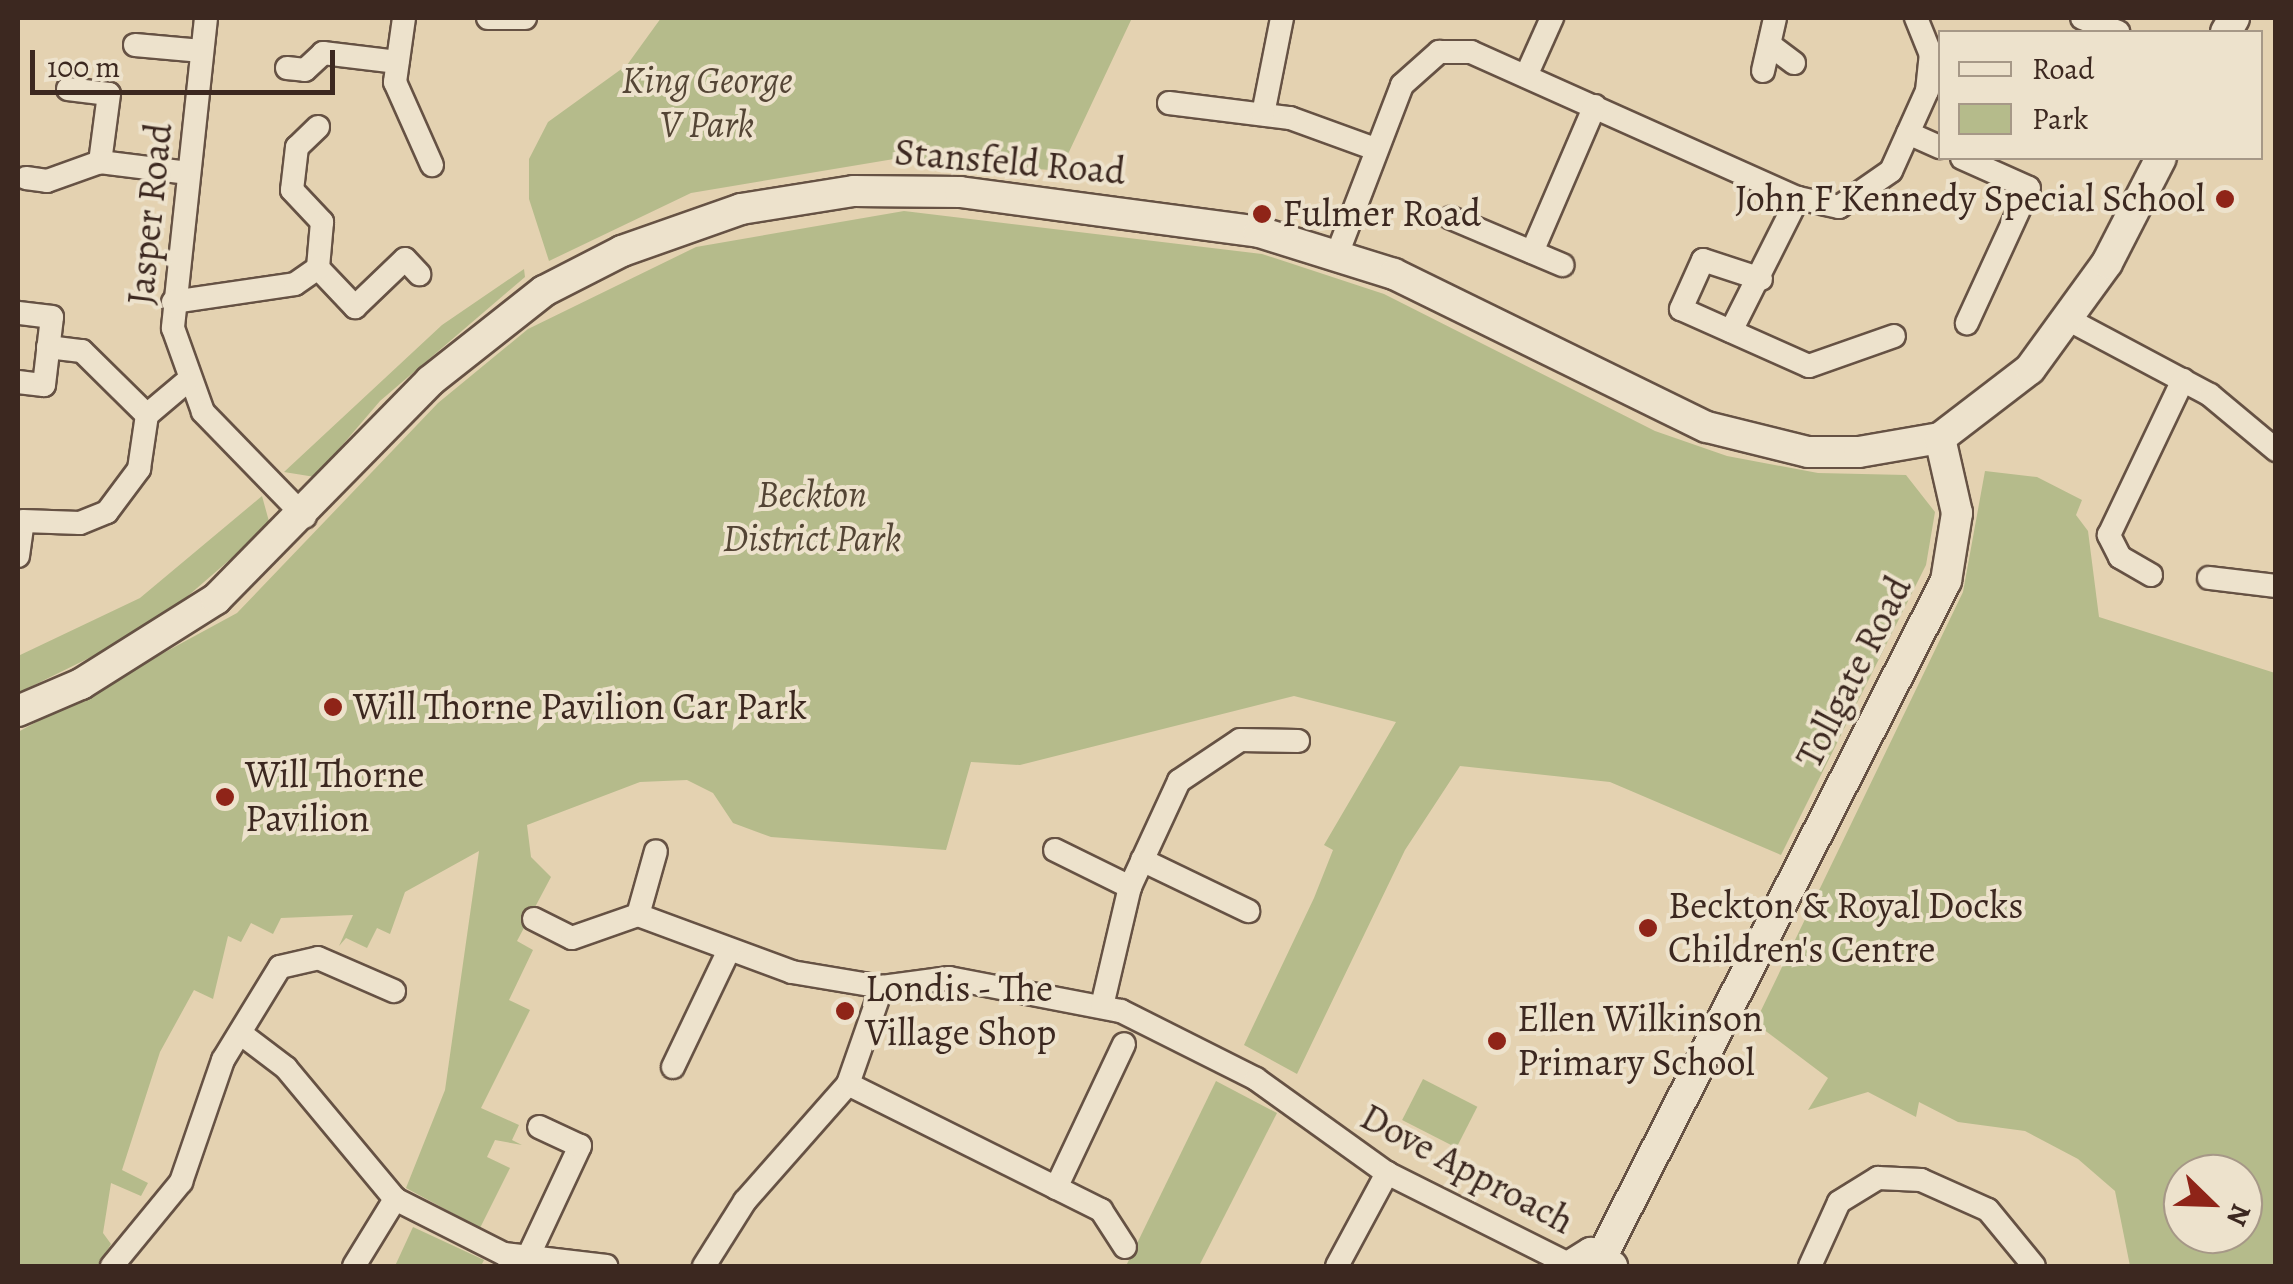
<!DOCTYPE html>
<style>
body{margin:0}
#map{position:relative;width:2293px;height:1284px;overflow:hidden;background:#e4d2b1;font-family:Alegreya,serif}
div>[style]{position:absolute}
.green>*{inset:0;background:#b5bb8b;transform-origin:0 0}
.roads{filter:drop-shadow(2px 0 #665244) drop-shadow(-2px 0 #665244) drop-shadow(0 2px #665244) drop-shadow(0 -2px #665244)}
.street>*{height:22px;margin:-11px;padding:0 11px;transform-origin:11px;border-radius:11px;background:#ede2cc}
.secondary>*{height:30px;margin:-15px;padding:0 15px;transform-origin:15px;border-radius:15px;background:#ede2cc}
.dots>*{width:28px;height:28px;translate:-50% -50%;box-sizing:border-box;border:5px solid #ede2cc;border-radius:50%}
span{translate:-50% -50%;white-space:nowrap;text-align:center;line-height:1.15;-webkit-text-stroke:8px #ede2cc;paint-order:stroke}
.park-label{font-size:38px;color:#544535;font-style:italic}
.street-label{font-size:38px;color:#3c2820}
.poi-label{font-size:38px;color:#3c2820}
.right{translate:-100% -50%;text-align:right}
.left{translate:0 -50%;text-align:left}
.frame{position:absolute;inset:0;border:20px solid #3c2820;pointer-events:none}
.legend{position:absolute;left:1938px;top:30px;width:325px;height:130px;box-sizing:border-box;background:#ede2cc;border:2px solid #a69887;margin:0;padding:12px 18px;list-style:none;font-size:30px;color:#3c2820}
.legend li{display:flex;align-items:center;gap:20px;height:50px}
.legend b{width:50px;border:2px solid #a69887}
.north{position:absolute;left:2163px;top:1154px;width:100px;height:100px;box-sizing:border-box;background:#ede2cc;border:2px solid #a69887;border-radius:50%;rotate:113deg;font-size:28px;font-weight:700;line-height:40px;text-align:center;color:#3c2820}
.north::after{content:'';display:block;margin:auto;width:35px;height:45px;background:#8f2418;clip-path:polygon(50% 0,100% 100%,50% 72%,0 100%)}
.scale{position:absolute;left:30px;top:50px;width:305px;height:45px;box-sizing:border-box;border:5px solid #3c2820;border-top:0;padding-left:12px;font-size:30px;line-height:35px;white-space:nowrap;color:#3c2820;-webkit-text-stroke:8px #ede2cc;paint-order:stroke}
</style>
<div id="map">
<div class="green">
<i style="clip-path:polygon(661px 18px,1132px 18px,1060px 171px,906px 157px,691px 193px,549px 261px,529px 199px,529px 159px,548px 122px,627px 65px)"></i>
<i style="clip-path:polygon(904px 211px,1262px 254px,1384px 294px,1655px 431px,1727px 456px,1818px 473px,1906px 475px,1935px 512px,1926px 565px,1781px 855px,1610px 782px,1460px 766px,1405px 850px,1297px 1074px,1244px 1045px,1314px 898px,1333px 850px,1324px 845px,1396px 722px,1294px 696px,1020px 765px,971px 762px,946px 850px,771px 837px,733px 823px,713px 793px,687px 780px,640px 782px,527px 825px,531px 857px,551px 877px,517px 941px,533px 950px,509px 1000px,530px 1010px,481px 1108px,519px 1125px,512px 1140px,522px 1145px,495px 1140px,487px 1157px,510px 1168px,480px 1228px,406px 1188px,445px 1090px,479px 851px,405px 892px,390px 934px,377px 928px,367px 948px,346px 938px,339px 946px,353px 915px,281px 918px,273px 934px,251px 923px,241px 942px,228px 936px,213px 999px,194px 990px,160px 1052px,122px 1170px,148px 1183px,141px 1196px,111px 1183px,103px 1233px,111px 1244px,98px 1266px,18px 1266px,18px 732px,237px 613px,438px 403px,528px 329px,696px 247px)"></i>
<i style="clip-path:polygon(524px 269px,525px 277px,380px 401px,315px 477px,284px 472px,442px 325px)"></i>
<i style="clip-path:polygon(evenodd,1985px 471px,2037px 477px,2082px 500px,2076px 515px,2088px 531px,2099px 617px,2275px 673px,2275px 1266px,2130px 1266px,2115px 1191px,2078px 1159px,2025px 1131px,1958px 1122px,1919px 1102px,1916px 1117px,1868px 1092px,1808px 1110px,1828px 1078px,1755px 1023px,1963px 592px,1985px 471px,2183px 1174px,2243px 1174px,2243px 1234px,2183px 1234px,2183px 1174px)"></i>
<i style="clip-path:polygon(262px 496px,270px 525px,152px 627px,18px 693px,18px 656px,140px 598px)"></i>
<i style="left:1423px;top:1079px;width:61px;height:46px;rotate:27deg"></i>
<i style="clip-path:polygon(1216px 1081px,1277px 1113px,1199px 1266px,1126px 1266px)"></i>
<i style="clip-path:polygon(413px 1227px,484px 1260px,481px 1266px,395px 1266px)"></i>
</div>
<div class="roads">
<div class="street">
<i style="left:206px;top:18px;width:312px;rotate:96.1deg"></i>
<i style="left:173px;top:328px;width:89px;rotate:70.3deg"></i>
<i style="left:203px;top:412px;width:146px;rotate:45.8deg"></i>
<i style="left:404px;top:18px;width:65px;rotate:98deg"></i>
<i style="left:395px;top:82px;width:91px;rotate:66deg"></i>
<i style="left:488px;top:18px;width:37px"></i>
<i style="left:2082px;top:18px;width:39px;rotate:21deg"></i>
<i style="left:135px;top:45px;width:67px;rotate:5.1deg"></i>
<i style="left:1774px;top:48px;width:25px;rotate:37deg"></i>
<i style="left:287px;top:68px;width:18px;rotate:6deg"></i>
<i style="left:305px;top:70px;width:25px;rotate:-43deg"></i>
<i style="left:323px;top:53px;width:75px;rotate:6.9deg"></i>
<i style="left:1763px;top:71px;width:54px;rotate:-77.2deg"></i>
<i style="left:1526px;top:76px;width:64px;rotate:-65.9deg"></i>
<i style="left:68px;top:89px;width:41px;rotate:7deg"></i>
<i style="left:109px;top:94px;width:69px;rotate:97.5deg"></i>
<i style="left:1169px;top:103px;width:122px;rotate:7.1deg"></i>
<i style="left:1290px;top:118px;width:90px;rotate:20deg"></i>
<i style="left:1263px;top:114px;width:98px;rotate:-78.8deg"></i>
<i style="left:318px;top:127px;width:29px;rotate:136deg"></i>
<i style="left:297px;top:147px;width:43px;rotate:96.6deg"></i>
<i style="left:292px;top:190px;width:44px;rotate:46.8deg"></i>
<i style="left:322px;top:222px;width:46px;rotate:95deg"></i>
<i style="left:318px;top:268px;width:54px;rotate:46.5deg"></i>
<i style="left:355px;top:307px;width:69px;rotate:-43.8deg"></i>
<i style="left:405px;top:259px;width:21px;rotate:47deg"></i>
<i style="left:1908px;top:133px;width:35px;rotate:24deg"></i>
<i style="left:1962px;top:158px;width:73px;rotate:24.1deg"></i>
<i style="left:2029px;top:188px;width:149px;rotate:114.7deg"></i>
<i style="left:26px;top:178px;width:21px;rotate:8deg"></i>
<i style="left:47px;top:181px;width:56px;rotate:-19.7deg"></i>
<i style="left:100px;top:162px;width:89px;rotate:7.1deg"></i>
<i style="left:1451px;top:218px;width:121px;rotate:22.9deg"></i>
<i style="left:1338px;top:252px;width:179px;rotate:-69deg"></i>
<i style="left:1402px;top:85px;width:50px;rotate:-41.7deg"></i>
<i style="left:1439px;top:52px;width:32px"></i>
<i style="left:1471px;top:52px;width:358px;rotate:24.1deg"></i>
<i style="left:1798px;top:198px;width:42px;rotate:12.4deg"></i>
<i style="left:1839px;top:207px;width:63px;rotate:-34.7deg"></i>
<i style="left:1891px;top:171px;width:88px;rotate:-65.8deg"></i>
<i style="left:1927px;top:91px;width:36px;rotate:-84deg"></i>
<i style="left:1931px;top:55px;width:40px;rotate:-112deg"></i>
<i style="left:1532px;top:252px;width:159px;rotate:-66.7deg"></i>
<i style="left:1761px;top:279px;width:61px;rotate:-161.9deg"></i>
<i style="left:1703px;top:260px;width:54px;rotate:114.2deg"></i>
<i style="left:1681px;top:309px;width:140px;rotate:24deg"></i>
<i style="left:1809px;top:366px;width:90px;rotate:-19.4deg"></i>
<i style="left:173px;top:302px;width:123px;rotate:-8.4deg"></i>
<i style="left:295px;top:284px;width:28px;rotate:-35deg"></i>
<i style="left:2071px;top:321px;width:157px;rotate:28deg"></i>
<i style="left:2210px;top:395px;width:86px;rotate:39.8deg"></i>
<i style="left:1731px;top:331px;width:149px;rotate:-63.3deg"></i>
<i style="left:48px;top:347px;width:34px;rotate:7deg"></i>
<i style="left:82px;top:351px;width:91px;rotate:44.6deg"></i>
<i style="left:18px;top:382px;width:26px;rotate:7deg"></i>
<i style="left:44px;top:385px;width:68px;rotate:-83.3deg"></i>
<i style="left:52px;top:317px;width:34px;rotate:-173deg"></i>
<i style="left:18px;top:556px;width:35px;rotate:-82deg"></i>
<i style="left:23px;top:521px;width:57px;rotate:2deg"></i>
<i style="left:80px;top:523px;width:29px;rotate:-22deg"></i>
<i style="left:107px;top:512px;width:54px;rotate:-53.3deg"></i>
<i style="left:139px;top:469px;width:55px;rotate:-81.6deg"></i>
<i style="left:147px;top:415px;width:51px;rotate:-40.2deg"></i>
<i style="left:2151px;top:575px;width:36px;rotate:-150deg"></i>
<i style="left:2120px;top:557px;width:25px;rotate:-117deg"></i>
<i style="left:2109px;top:535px;width:172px;rotate:-64.5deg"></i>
<i style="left:2209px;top:578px;width:67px;rotate:6.8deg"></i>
<i style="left:1055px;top:850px;width:84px;rotate:26.3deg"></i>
<i style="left:1142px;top:860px;width:118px;rotate:25.7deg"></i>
<i style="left:638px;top:915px;width:66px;rotate:-74.3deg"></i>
<i style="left:534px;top:919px;width:42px;rotate:26.6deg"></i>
<i style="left:572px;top:938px;width:70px;rotate:-19.2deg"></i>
<i style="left:638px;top:915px;width:164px;rotate:20.3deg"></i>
<i style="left:792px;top:972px;width:91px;rotate:9.5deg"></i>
<i style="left:882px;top:987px;width:68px;rotate:-7.7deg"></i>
<i style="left:949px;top:978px;width:175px;rotate:10.9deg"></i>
<i style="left:1121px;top:1011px;width:151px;rotate:26.7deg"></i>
<i style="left:1256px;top:1079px;width:161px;rotate:35.7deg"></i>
<i style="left:1387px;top:1173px;width:206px;rotate:26.6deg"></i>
<i style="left:1102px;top:1006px;width:122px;rotate:-76.8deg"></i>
<i style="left:1130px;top:887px;width:117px;rotate:-65.2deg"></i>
<i style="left:1179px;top:781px;width:73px;rotate:-33.9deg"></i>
<i style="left:1240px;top:740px;width:58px;rotate:1deg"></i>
<i style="left:244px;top:1036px;width:53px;rotate:37.3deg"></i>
<i style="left:286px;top:1068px;width:170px;rotate:50.2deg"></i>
<i style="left:395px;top:1199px;width:122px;rotate:26.8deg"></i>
<i style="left:504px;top:1254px;width:103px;rotate:6.7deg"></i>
<i style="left:673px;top:1067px;width:130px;rotate:-64.4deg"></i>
<i style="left:848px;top:1084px;width:283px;rotate:26.5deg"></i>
<i style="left:1101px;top:1210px;width:44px;rotate:57deg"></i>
<i style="left:1056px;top:1188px;width:159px;rotate:-64.7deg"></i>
<i style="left:527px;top:1259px;width:125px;rotate:-64.9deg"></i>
<i style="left:580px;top:1146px;width:45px;rotate:-155.1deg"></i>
<i style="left:112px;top:1266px;width:109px;rotate:-50.6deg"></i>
<i style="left:181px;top:1182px;width:129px;rotate:-71deg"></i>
<i style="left:223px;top:1060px;width:109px;rotate:-58.5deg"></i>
<i style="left:280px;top:967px;width:39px;rotate:-13deg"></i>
<i style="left:318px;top:958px;width:83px;rotate:23.5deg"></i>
<i style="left:354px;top:1266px;width:79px;rotate:-58.5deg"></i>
<i style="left:704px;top:1266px;width:77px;rotate:-57.8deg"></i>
<i style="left:745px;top:1201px;width:156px;rotate:-48.6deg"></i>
<i style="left:848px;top:1084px;width:103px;rotate:-70.7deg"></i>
<i style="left:1337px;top:1266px;width:106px;rotate:-61.7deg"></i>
<i style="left:1810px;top:1266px;width:70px;rotate:-65.6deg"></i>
<i style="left:1839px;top:1202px;width:46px;rotate:-31.6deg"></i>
<i style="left:1878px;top:1178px;width:43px;rotate:2.7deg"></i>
<i style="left:1921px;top:1180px;width:73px;rotate:24.1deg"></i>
<i style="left:1988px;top:1210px;width:72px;rotate:50.6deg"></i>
</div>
<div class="secondary">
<i style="left:2226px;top:32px;width:16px;rotate:-60deg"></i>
<i style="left:18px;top:711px;width:69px;rotate:-23.2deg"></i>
<i style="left:81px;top:684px;width:160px;rotate:-32.2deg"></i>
<i style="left:216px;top:599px;width:305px;rotate:-45.5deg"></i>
<i style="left:430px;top:381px;width:145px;rotate:-38.3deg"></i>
<i style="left:544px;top:291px;width:88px;rotate:-27.1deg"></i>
<i style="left:622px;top:251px;width:126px;rotate:-19.4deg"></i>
<i style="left:741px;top:209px;width:114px;rotate:-9.1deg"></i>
<i style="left:854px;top:191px;width:106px;rotate:0.5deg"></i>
<i style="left:960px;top:192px;width:302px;rotate:7.6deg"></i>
<i style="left:1259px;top:232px;width:141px;rotate:17.3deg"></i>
<i style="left:1394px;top:274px;width:348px;rotate:26.1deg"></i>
<i style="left:1707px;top:427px;width:104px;rotate:13.9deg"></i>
<i style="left:1808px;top:452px;width:51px"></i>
<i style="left:1859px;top:452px;width:82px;rotate:-9.8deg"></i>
<i style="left:1940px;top:438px;width:113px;rotate:-37.5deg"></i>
<i style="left:2030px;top:369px;width:131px;rotate:-54deg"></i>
<i style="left:2107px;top:263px;width:118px;rotate:-62.8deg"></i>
<i style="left:1602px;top:1256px;width:758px;rotate:-63deg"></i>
<i style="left:1946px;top:581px;width:69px;rotate:-80.8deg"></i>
<i style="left:1957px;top:513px;width:77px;rotate:-102.8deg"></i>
<i style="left:1570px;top:1266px;width:25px;rotate:-32deg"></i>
<i style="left:1591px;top:1253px;width:25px;rotate:32deg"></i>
</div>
</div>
<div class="dots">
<i style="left:2225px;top:199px;background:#8f2418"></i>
<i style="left:1262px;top:214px;background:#8f2418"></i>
<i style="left:333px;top:707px;background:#8f2418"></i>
<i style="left:225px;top:797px;background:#8f2418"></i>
<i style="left:1648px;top:928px;background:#8f2418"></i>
<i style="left:845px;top:1011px;background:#8f2418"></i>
<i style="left:1497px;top:1041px;background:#8f2418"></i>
</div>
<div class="park-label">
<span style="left:707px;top:103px">King George<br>V Park</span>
<span style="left:812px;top:517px">Beckton<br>District Park</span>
</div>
<div class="street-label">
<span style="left:1010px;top:162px;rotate:5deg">Stansfeld Road</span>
<span style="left:150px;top:214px;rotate:-84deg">Jasper Road</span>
<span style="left:1854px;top:672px;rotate:-63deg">Tollgate Road</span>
<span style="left:1467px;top:1169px;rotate:28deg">Dove Approach</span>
</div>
<div class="poi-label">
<span class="right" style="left:2205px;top:199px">John F Kennedy Special School</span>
<span class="left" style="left:1282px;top:214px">Fulmer Road</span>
<span class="left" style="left:353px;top:707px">Will Thorne Pavilion Car Park</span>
<span class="left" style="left:245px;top:797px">Will Thorne<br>Pavilion</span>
<span class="left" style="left:1668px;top:928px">Beckton &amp; Royal Docks<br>Children's Centre</span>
<span class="left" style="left:865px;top:1011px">Londis - The<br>Village Shop</span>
<span class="left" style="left:1517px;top:1041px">Ellen Wilkinson<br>Primary School</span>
</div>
<div class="frame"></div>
<ul class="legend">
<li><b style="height:12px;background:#ede2cc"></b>Road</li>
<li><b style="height:28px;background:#b5bb8b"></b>Park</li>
</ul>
<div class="north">N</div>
<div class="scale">100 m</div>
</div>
